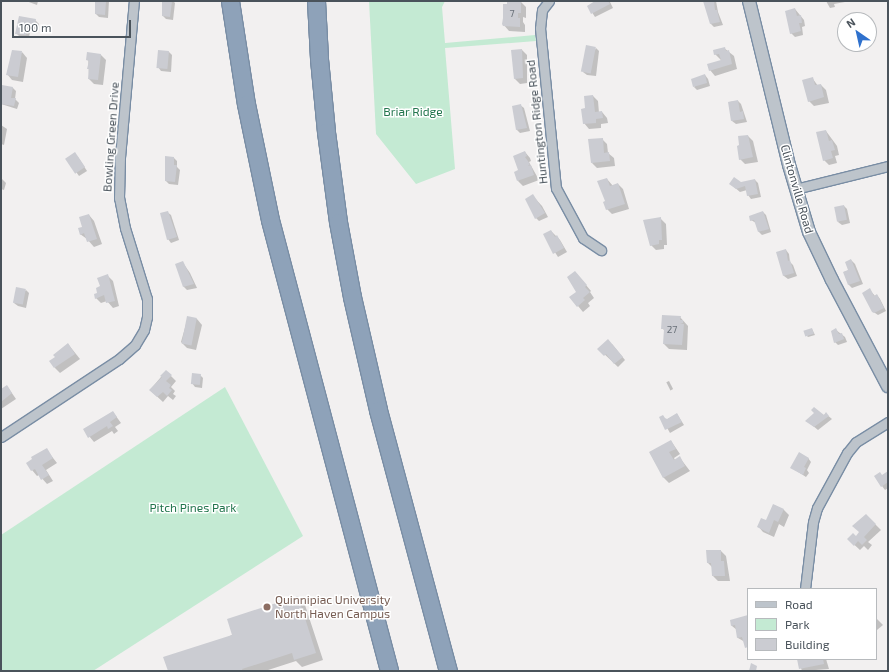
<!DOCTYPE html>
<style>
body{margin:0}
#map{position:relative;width:889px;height:672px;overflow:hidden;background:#f2f0f0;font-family:"Exo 2",sans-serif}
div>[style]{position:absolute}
.green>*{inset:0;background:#c4ead3}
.shadow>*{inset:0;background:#0003;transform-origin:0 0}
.building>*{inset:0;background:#cbccd2;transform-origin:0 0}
.roads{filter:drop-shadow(1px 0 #798da4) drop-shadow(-1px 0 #798da4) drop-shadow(0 1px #798da4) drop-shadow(0 -1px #798da4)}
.minor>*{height:9px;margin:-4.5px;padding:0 4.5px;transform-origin:4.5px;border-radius:4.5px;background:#bdc4cb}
.tertiary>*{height:12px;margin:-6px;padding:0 6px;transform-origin:6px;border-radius:6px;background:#bdc4cb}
.motorway>*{height:17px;margin:-8.5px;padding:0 8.5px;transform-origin:8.5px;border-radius:8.5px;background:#8ea2b9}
.dots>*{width:11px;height:11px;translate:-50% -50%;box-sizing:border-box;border:2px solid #fff;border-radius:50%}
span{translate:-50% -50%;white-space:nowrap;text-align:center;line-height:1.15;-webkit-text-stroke:3px #fff;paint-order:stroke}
.number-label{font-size:10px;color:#6a7179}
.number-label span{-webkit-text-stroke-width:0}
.park-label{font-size:12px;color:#22754d}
.street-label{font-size:12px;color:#4a535b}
.education-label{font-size:12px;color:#785e54}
.left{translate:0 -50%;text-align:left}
.frame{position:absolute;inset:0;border:2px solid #4a535b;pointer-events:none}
.legend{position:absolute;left:747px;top:588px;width:130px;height:72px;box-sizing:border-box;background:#fff;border:1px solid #b7babd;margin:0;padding:5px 7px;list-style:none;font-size:12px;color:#4a535b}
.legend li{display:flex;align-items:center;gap:8px;height:20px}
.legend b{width:20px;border:1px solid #b7babd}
.north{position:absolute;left:837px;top:12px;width:40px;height:40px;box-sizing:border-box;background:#fff;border:1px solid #b7babd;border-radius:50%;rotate:326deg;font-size:11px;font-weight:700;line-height:16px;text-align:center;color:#4a535b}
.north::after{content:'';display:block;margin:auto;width:14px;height:18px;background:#2f71cd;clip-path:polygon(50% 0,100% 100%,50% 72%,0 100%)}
.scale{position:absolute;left:12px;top:20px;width:119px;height:18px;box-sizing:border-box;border:2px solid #4a535b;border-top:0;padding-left:5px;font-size:12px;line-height:14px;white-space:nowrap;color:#4a535b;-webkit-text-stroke:3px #fff;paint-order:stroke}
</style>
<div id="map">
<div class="green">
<i style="clip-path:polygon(369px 1px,445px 1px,442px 7px,445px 43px,535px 35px,536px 41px,445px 48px,455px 169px,416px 184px,376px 134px)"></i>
<i style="clip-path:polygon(225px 387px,303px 536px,93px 671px,1px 671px,1px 535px)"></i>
</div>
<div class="shadow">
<i style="clip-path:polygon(26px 1px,38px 1px,37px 5px)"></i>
<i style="clip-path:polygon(97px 1px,109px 1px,108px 18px,99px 17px,96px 14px)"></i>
<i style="clip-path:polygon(163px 1px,173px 1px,175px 3px,173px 20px,166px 19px,163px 16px)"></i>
<i style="clip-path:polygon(508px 1px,521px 2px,526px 7px,526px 18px,523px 17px,523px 22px,525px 25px,525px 32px,509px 31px,503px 24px)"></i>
<i style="clip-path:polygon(597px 1px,611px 1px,610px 2px,613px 8px,595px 17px,588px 6px)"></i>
<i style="clip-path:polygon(704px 1px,716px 1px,718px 12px,723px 25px,714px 27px,711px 24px)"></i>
<i style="clip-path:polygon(826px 1px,845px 1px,845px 2px,834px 4px,835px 7px,830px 8px)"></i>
<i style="clip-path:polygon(795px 9px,804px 20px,805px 26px,802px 27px,803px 35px,795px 37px,791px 33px)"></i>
<i style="clip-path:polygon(35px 20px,39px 24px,37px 33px,30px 31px,29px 38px,20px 37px,16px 33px)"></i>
<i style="clip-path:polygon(596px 48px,599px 51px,596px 76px,587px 75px,583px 72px)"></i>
<i style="clip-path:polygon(724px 48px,734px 56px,737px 69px,715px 76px,710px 70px,722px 61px,715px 54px)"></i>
<i style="clip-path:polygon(522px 50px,527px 55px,527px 83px,520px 84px,515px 79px)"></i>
<i style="clip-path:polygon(159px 51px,169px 52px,172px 55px,171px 72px,161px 71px,158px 67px)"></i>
<i style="clip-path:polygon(22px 52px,27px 58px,23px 82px,12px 80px,7px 74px)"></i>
<i style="clip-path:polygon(88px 53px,101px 55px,106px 60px,103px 85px,94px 84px,89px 79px)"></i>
<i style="clip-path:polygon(705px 75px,708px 79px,710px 86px,697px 90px,694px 87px)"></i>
<i style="clip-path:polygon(813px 79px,818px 86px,821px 85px,826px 90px,829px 103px,814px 106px,809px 101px)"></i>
<i style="clip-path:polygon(3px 86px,13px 88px,16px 91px,15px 99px,19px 103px,17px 109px,1px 104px)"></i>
<i style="clip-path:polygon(593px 96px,598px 101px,599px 113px,602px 112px,607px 118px,608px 123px,601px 124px,601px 128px,589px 129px,584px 123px,586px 109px)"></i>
<i style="clip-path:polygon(738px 101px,741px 104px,747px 122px,736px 124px,732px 121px,729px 102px)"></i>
<i style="clip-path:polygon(520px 105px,524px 108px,530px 131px,520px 133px,517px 130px)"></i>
<i style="clip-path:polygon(1px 125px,7px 129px,4px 145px,1px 144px)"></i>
<i style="clip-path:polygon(826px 131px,837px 146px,839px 155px,835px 156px,837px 163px,829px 165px,824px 160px)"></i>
<i style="clip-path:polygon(748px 136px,753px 141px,758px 162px,745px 164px,740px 159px)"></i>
<i style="clip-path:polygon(602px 139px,607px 144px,608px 153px,614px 158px,615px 166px,597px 168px,592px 163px)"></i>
<i style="clip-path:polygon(525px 152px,530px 158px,531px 161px,529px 162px,539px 180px,523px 186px,518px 181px)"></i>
<i style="clip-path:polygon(78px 157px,87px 171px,79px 176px,67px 159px)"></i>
<i style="clip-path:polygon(174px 158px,177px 161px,177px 167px,180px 170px,178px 185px,169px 184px,166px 181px)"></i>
<i style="clip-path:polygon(1px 178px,6px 183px,4px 190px,1px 189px)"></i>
<i style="clip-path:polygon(607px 179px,613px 186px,618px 184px,623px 189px,629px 209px,612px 214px,607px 209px)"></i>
<i style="clip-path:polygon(755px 180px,758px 183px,761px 197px,751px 199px,748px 195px,747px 190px,740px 192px,734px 187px,741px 183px)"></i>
<i style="clip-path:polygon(533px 196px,542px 206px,548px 217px,539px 221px,536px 218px)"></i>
<i style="clip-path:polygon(844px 206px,847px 209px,850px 223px,842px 225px,838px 222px)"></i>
<i style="clip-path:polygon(167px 212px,171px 215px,179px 240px,171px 243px,168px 239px)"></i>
<i style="clip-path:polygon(763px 212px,766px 215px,771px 232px,762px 235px,759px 232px,756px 223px,751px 220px)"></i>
<i style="clip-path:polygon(89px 215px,94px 221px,102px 244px,94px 247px,87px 239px,80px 234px)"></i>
<i style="clip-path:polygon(660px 218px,666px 224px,667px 245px,664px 245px,664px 249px,656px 250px,651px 245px)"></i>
<i style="clip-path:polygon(551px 231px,560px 240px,567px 252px,558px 257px,544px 235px)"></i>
<i style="clip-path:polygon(786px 250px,789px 254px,790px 262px,793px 265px,797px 276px,788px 279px,784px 276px,777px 253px)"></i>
<i style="clip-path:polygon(851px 260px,855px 264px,863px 284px,852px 288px,849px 285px,844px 272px,849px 270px)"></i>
<i style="clip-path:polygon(183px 263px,190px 273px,197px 288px,187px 290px,184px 287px)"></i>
<i style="clip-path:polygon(575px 272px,591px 291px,590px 292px,594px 298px,588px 303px,590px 306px,583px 312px,578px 306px)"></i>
<i style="clip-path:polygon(108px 276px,113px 281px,119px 306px,113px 308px,107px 301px,101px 303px,96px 298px)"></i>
<i style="clip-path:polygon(26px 290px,29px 293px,26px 308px,18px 306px,14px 303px)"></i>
<i style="clip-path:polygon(870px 290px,875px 296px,877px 295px,880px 299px,886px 311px,878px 315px,872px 311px)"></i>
<i style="clip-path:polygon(188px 317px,197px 319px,202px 325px,196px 350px,187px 348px,181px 342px)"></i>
<i style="clip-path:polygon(680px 317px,688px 326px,687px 350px,669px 349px,664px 344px,665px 331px,662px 328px)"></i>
<i style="clip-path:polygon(812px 329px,815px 335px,808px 337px,807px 336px)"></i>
<i style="clip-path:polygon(836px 330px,845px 337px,847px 342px,838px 345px,835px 342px)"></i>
<i style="clip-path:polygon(68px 344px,80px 359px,60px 373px,55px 368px,56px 357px)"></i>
<i style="clip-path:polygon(612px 344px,625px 360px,618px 367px,599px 349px)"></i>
<i style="clip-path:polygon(166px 371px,176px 381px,171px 387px,175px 391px,173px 394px,176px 396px,173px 400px,168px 396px,163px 402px,150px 390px)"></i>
<i style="clip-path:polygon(200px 375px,203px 378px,202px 388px,195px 387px,192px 383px)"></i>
<i style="left:669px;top:381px;width:9px;height:3px;rotate:63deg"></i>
<i style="clip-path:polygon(7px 386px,16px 399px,1px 409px,1px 390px)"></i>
<i style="clip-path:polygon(113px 412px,121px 423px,115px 427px,118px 431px,114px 434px,112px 431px,94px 442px,84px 430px)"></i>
<i style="clip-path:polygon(677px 414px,684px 425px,670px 433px,661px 417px,666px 420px)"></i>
<i style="clip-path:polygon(826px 414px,832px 419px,818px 430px,807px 421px)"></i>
<i style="clip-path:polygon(671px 441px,680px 454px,674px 458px,675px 460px,680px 458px,690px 471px,669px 483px,664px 478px,650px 453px)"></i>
<i style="clip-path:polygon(46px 449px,57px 463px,46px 470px,53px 481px,47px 484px,39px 475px,37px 476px,32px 470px,28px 463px)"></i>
<i style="clip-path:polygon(808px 458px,811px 462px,807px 470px,809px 473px,806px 477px,792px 468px)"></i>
<i style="clip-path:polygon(888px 472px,888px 488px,885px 490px,882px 486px,883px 476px)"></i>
<i style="clip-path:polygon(774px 505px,784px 510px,789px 515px,784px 527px,779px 524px,774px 537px,763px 532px,758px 526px,766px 522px)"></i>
<i style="clip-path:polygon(866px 515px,881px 530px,868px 542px,872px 545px,868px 550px,864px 546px,860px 550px,848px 539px,856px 537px,861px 532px)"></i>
<i style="clip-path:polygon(721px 551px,726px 556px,730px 581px,718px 581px,713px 576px,712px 567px,708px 563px)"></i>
<i style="clip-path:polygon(298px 597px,305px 605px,323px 660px,302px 667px,296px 661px,265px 671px,169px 671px)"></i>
<i style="clip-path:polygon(748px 617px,748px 649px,745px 642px,738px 638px,737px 630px,732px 626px,731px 621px)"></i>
<i style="clip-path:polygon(876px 618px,883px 625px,877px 630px,876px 630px)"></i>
<i style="clip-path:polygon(798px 659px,826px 659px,829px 669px,802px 671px)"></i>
</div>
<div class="building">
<i style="clip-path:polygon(95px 1px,106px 1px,105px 15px,95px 14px)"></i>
<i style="clip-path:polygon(162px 1px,172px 1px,170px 17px,162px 16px)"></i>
<i style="clip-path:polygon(507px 1px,521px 1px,521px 13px,518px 13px,518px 18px,520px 18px,520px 27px,503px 26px,502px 24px,503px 18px,503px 4px,507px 4px)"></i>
<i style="clip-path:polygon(595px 1px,608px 1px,610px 4px,591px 14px,587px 6px)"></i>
<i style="clip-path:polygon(703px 1px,714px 1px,715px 10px,717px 10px,720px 22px,710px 24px)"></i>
<i style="clip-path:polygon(795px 8px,797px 16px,801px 15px,802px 23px,799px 23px,801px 31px,790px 34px,785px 11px)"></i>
<i style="clip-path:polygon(19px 16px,36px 19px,34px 30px,27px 29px,26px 35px,15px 34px)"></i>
<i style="left:586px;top:45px;width:10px;height:27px;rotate:11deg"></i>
<i style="clip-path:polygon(725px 47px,726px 51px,729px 50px,732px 64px,709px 71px,707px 64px,721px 60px,719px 54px,714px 55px,713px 50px)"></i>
<i style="clip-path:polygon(522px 49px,523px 78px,514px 79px,511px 50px)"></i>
<i style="clip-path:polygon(12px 50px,22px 51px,18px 77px,6px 75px)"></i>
<i style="left:158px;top:50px;width:11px;height:18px;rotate:5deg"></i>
<i style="clip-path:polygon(87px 52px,101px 54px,98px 80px,88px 79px,89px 69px,87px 69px,89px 61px,86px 60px)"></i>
<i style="clip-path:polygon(705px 74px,707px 83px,693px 87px,691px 79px)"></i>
<i style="clip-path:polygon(813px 77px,815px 85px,821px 84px,824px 97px,808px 102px,802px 80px)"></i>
<i style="clip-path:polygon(2px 85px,13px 87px,11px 98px,16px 98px,14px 106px,1px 104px)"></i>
<i style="clip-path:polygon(593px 95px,595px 112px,602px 111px,603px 118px,596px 119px,596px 123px,583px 124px,581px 109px,585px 108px,584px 96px)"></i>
<i style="clip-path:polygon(738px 100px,740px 112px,743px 111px,744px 119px,731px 121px,728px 102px)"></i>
<i style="clip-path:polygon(521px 104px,527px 128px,516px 130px,512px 106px)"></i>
<i style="clip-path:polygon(826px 130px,829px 141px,832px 140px,835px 150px,831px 151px,833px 158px,823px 161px,816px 132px)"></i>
<i style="clip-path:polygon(748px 135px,753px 157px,739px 160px,737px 146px,739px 145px,738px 136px)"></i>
<i style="clip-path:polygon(603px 138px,604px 153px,609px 152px,610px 161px,591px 163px,588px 139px)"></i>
<i style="clip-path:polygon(525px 151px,527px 156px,525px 157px,530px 164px,528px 166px,531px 165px,534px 175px,517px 181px,514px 172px,518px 170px,513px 156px)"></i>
<i style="left:75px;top:152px;width:18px;height:12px;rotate:56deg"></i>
<i style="clip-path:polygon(165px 156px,174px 157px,174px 165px,177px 165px,175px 182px,165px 181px)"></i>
<i style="clip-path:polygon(734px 177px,741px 182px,755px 179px,758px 194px,747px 196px,745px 186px,736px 189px,729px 184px)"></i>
<i style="clip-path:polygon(607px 178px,610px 186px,618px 183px,625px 204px,606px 210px,603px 202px,605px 201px,597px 181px)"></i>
<i style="clip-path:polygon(533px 194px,545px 213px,535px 219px,525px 199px)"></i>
<i style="left:844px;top:205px;width:15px;height:10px;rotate:79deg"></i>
<i style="clip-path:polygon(168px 211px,177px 237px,167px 240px,160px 213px)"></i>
<i style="clip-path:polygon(763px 211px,769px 229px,758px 232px,754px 220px,750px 221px,749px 216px)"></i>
<i style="clip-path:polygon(89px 214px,97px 239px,87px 242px,84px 233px,80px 235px,78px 228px,82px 227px,79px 217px)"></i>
<i style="clip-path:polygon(661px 217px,662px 240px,659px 240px,659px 244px,650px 246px,643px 220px)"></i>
<i style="clip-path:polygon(551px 230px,555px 237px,557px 235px,564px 248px,553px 254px,543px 234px)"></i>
<i style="clip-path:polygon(786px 249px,788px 261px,790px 260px,794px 273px,783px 276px,776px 252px)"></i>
<i style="clip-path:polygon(851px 259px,860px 281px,848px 285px,843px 272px,848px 270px,845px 262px)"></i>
<i style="clip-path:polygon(183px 261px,194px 284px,183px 287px,175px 264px)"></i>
<i style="clip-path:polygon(575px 271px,587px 285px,585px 287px,590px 292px,583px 298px,585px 300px,577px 307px,569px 297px,576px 292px,567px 277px)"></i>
<i style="clip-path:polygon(108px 274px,115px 301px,106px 303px,104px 295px,95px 299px,94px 294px,97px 293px,96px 288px,100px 286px,97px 278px)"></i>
<i style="left:16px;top:287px;width:10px;height:16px;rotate:11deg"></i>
<i style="clip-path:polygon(870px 288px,874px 296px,877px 294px,884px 308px,874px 313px,872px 312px,862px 293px)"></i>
<i style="clip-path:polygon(662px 315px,681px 316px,680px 320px,683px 320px,683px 323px,680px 324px,684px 324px,682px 345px,663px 344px,664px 329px,661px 329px)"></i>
<i style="left:187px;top:316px;width:10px;height:28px;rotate:11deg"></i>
<i style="left:812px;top:328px;width:6px;height:9px;rotate:72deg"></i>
<i style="clip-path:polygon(836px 328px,839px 334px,842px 333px,844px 339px,834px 343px,831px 331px)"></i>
<i style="clip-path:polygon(608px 339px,623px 357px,614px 364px,606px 354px,604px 356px,597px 349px)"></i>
<i style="clip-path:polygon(68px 343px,75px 354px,54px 368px,49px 361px,55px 357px,53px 355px)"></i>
<i style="clip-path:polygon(166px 370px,172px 375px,166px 381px,171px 385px,169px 388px,172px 390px,167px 396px,163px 392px,157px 397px,149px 390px,162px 377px,160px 376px)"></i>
<i style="left:192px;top:373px;width:9px;height:11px;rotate:6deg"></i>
<i style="clip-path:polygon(7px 385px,12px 393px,1px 402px,1px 389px)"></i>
<i style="clip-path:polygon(814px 407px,824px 415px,826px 412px,829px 416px,814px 427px,805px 421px,814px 413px,811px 410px)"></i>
<i style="clip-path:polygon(113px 411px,117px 417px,110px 422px,113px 426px,108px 429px,107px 426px,88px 438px,83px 429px)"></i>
<i style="clip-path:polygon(677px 413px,682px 422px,665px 430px,659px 417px,663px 415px,665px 418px,667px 419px)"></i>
<i style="clip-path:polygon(671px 440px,676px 449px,669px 452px,674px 460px,680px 456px,685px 466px,663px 478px,649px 452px)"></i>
<i style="clip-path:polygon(47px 448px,53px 458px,42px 465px,49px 475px,41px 480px,35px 469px,31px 471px,26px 463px,32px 459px,31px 457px)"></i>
<i style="clip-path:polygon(799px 452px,809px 458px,804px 467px,806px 468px,803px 475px,790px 468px)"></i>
<i style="clip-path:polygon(888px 471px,888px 482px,881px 487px,874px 476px,880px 472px,882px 475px)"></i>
<i style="clip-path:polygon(773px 504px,784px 509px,778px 522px,774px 520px,769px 533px,757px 527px,761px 518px,766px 520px)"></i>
<i style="clip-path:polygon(866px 514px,876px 524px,864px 537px,867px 540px,862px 545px,858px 541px,854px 546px,847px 539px,853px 533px,856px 536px,859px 532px,852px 526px)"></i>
<i style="clip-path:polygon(706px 550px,721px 550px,721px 561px,724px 561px,725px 576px,712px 576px,711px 563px,707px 563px)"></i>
<i style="clip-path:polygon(298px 596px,316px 653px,294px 660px,292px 653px,242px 669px,243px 671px,168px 671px,163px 657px,232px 635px,227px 619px)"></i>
<i style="clip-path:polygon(748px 615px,748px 647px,745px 648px,742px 637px,737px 638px,735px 625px,731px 626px,730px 620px)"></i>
<i style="clip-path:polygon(797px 659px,823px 659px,824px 664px,799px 669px)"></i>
<i style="clip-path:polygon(751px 663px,757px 666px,756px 671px,749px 671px)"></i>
</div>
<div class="roads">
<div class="minor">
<i style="left:549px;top:1px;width:11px;rotate:128deg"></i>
<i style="left:542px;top:10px;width:18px;rotate:96deg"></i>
<i style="left:540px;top:28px;width:161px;rotate:84.3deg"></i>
<i style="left:556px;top:188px;width:57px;rotate:61.6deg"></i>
<i style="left:583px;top:238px;width:22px;rotate:34deg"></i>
<i style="left:795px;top:189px;width:96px;rotate:-13.9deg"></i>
<i style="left:1px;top:437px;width:141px;rotate:-33.5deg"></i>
<i style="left:119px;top:359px;width:21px;rotate:-41deg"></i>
<i style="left:135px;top:345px;width:17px;rotate:-59deg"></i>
<i style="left:144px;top:330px;width:13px;rotate:-77deg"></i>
<i style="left:147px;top:317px;width:18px;rotate:-90deg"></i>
<i style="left:147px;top:299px;width:74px;rotate:-107.2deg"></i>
<i style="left:125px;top:228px;width:31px;rotate:-101deg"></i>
<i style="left:119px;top:198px;width:41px;rotate:-88.6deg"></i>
<i style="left:120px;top:157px;width:157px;rotate:-84.9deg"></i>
<i style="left:805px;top:589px;width:67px;rotate:-83.2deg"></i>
<i style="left:813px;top:522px;width:15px;rotate:-74deg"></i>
<i style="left:817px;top:508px;width:63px;rotate:-61.4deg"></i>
<i style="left:847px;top:453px;width:14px;rotate:-51deg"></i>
<i style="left:856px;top:442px;width:38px;rotate:-32deg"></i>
</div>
<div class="tertiary">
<i style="left:749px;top:1px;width:169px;rotate:76.3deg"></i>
<i style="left:789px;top:165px;width:70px;rotate:73.4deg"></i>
<i style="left:809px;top:232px;width:53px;rotate:64.4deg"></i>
<i style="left:832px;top:280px;width:120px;rotate:62.2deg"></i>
</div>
<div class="motorway">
<i style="left:230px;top:1px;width:104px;rotate:81.2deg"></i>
<i style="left:246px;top:104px;width:118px;rotate:78.3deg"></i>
<i style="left:270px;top:220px;width:466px;rotate:75.2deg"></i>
<i style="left:316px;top:1px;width:58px;rotate:87deg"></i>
<i style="left:319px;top:59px;width:73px;rotate:84.5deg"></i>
<i style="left:326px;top:132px;width:91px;rotate:82.4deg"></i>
<i style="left:338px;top:222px;width:76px;rotate:79.4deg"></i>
<i style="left:352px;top:297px;width:116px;rotate:77deg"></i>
<i style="left:378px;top:410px;width:270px;rotate:75deg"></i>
</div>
</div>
<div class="dots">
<i style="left:267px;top:607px;background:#8d6e63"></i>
</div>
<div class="number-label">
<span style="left:512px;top:14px">7</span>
<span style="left:672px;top:330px">27</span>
</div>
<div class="park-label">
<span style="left:413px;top:112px">Briar Ridge</span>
<span style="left:193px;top:508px">Pitch Pines Park</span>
</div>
<div class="street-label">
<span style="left:537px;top:122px;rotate:-96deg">Huntington Ridge Road</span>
<span style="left:111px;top:137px;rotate:-86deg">Bowling Green Drive</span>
<span style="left:797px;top:189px;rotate:74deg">Clintonville Road</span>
</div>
<div class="education-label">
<span class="left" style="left:275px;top:607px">Quinnipiac University<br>North Haven Campus</span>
</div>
<div class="frame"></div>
<ul class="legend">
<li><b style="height:5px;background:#bdc4cb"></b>Road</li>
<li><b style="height:11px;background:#c4ead3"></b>Park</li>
<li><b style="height:11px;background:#cbccd2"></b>Building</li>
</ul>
<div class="north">N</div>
<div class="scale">100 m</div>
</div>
